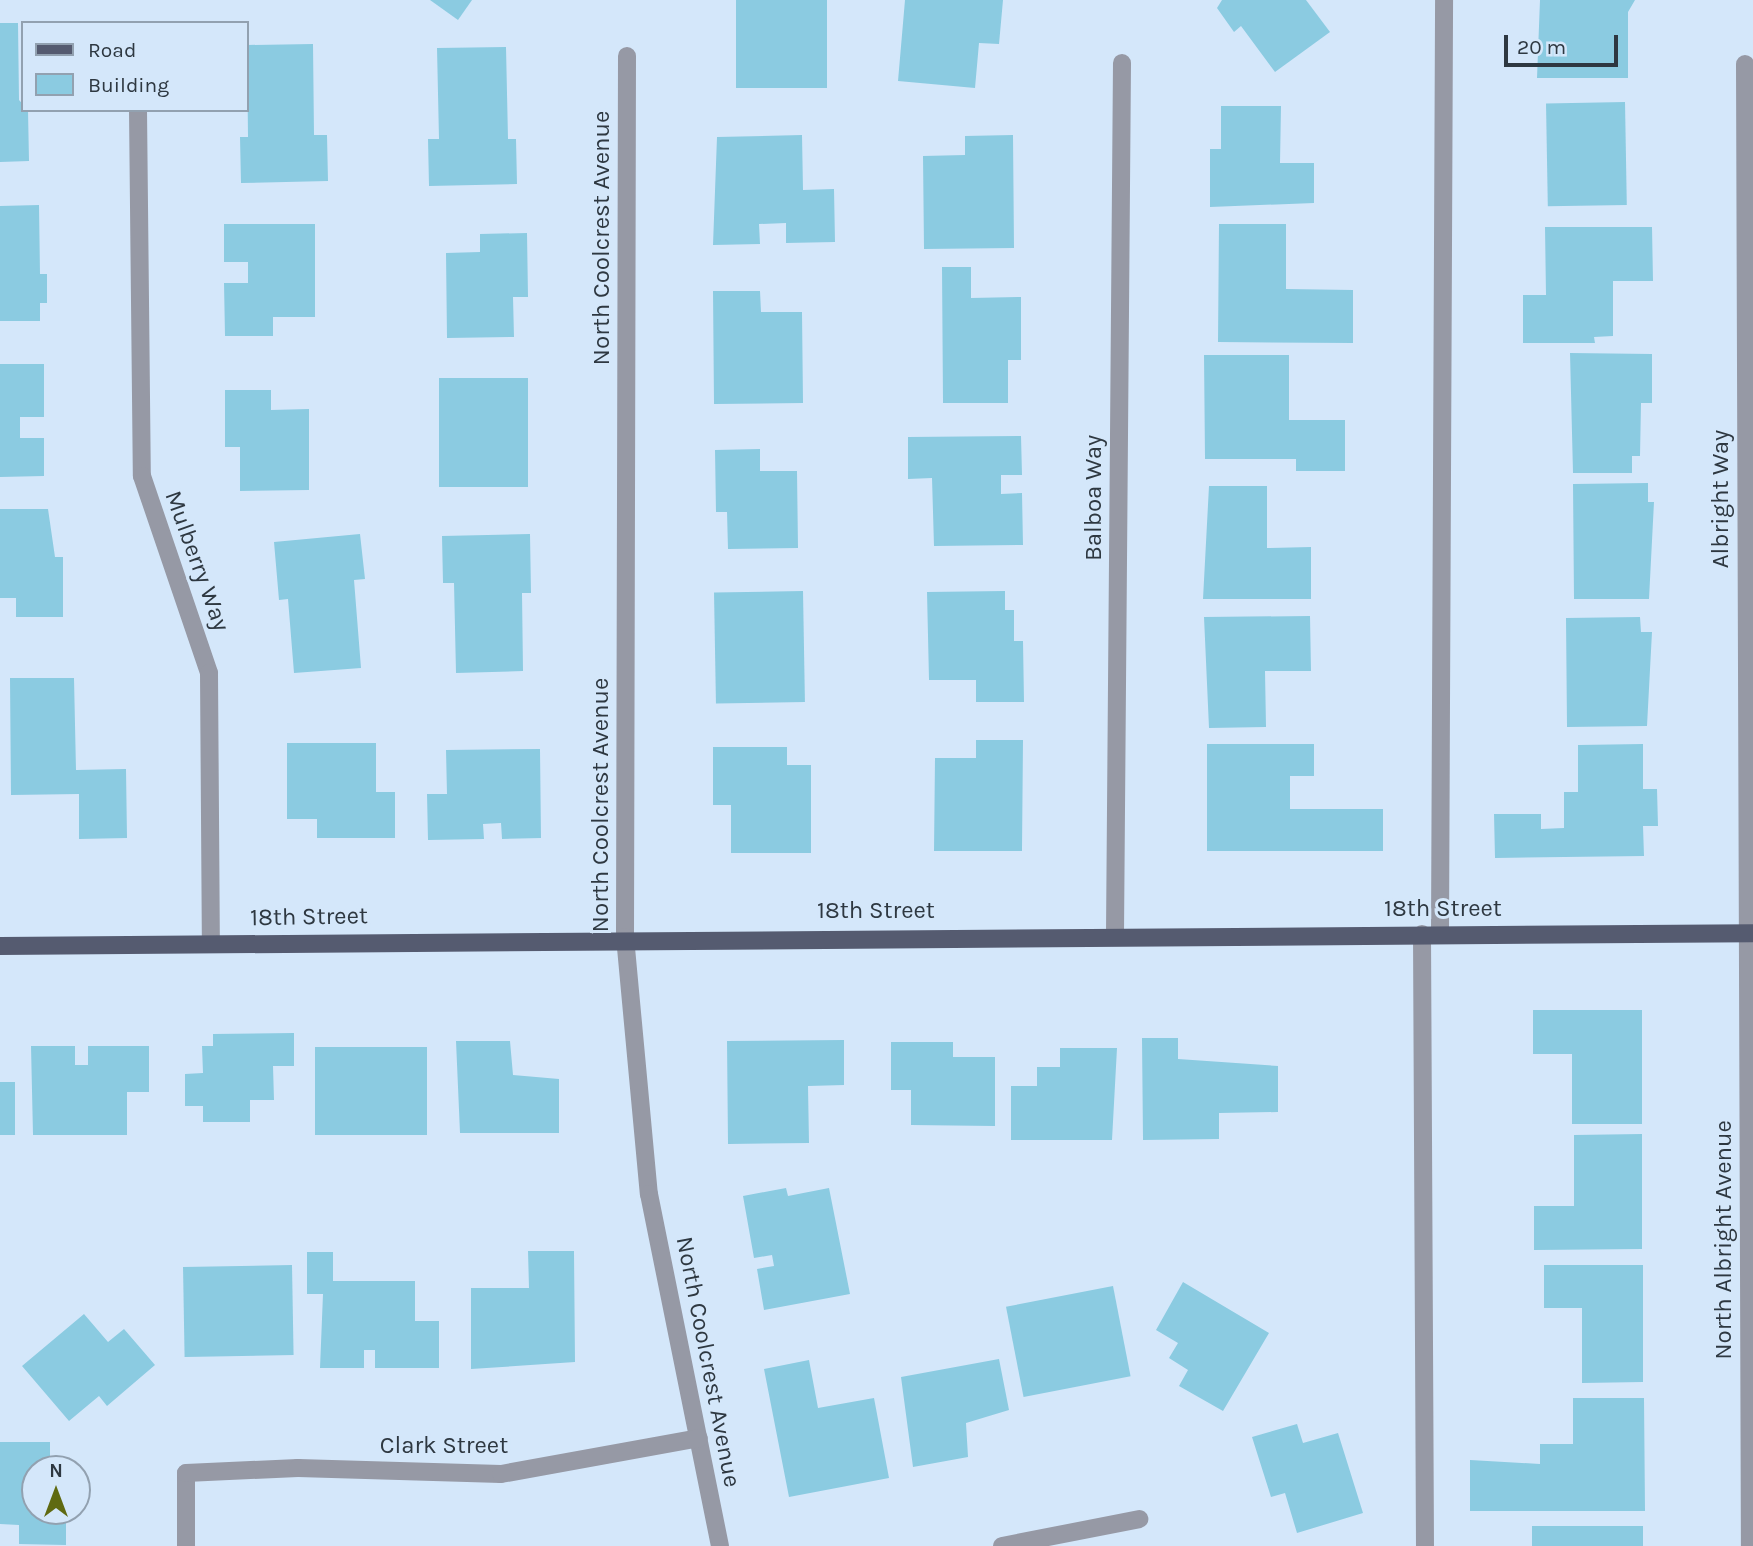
<!DOCTYPE html>
<style>
body{margin:0}
#map{position:relative;width:1753px;height:1546px;overflow:hidden;background:#d4e7fa;font-family:Karla,sans-serif}
div>[style]{position:absolute}
.building>*{inset:0;background:#8bcbe1;transform-origin:0 0}
.minor>*{height:18px;margin:-9px;padding:0 9px;transform-origin:9px;border-radius:9px;background:#9699a5}
.major>*{height:18px;margin:-9px;padding:0 9px;transform-origin:9px;border-radius:9px;background:#555b70}
span{translate:-50% -50%;white-space:nowrap;text-align:center;line-height:1.15;-webkit-text-stroke:6px #d4e7fa;paint-order:stroke}
.street-label{font-size:24px;color:#2e3841}
.legend{position:absolute;left:21px;top:21px;width:228px;height:91px;box-sizing:border-box;background:#d4e7fa;border:2px solid #92a1b0;margin:0;padding:9px 12px;list-style:none;font-size:21px;color:#2e3841}
.legend li{display:flex;align-items:center;gap:14px;height:35px}
.legend b{width:35px;border:2px solid #92a1b0}
.north{position:absolute;left:21px;top:1455px;width:70px;height:70px;box-sizing:border-box;background:#d4e7fa;border:2px solid #92a1b0;border-radius:50%;rotate:0deg;font-size:19px;font-weight:700;line-height:28px;text-align:center;color:#2e3841}
.north::after{content:'';display:block;margin:auto;width:24px;height:32px;background:#5f6a11;clip-path:polygon(50% 0,100% 100%,50% 72%,0 100%)}
.scale{position:absolute;left:1504px;top:35px;width:114px;height:32px;box-sizing:border-box;border:4px solid #2e3841;border-top:0;padding-left:9px;font-size:21px;line-height:24px;white-space:nowrap;color:#2e3841;-webkit-text-stroke:5px #d4e7fa;paint-order:stroke}
</style>
<div id="map">
<div class="building">
<i style="clip-path:polygon(430px 0,472px 0,458px 20px)"></i>
<i style="left:736px;top:0;width:91px;height:88px"></i>
<i style="clip-path:polygon(905px 0,1003px 0,999px 44px,979px 43px,975px 88px,898px 81px)"></i>
<i style="clip-path:polygon(1222px 0,1306px 0,1330px 32px,1275px 72px,1241px 26px,1234px 32px,1217px 8px)"></i>
<i style="clip-path:polygon(1540px 0,1635px 0,1628px 12px,1628px 78px,1537px 78px)"></i>
<i style="clip-path:polygon(0 23px,18px 23px,19px 100px,28px 110px,29px 161px,0 162px)"></i>
<i style="clip-path:polygon(313px 44px,314px 135px,327px 135px,328px 181px,241px 183px,240px 137px,248px 137px,247px 45px)"></i>
<i style="clip-path:polygon(506px 47px,508px 139px,516px 139px,517px 184px,429px 186px,428px 139px,439px 139px,437px 48px)"></i>
<i style="left:1625px;top:102px;width:103px;height:79px;rotate:89deg"></i>
<i style="clip-path:polygon(1221px 106px,1281px 106px,1280px 163px,1314px 163px,1314px 203px,1210px 207px,1210px 149px,1221px 149px)"></i>
<i style="clip-path:polygon(802px 135px,803px 190px,834px 189px,835px 242px,786px 243px,786px 223px,759px 224px,760px 244px,713px 245px,717px 137px)"></i>
<i style="clip-path:polygon(1013px 135px,1014px 248px,924px 249px,923px 156px,965px 155px,965px 136px)"></i>
<i style="clip-path:polygon(39px 205px,40px 274px,47px 274px,47px 303px,40px 303px,40px 321px,0 321px,0 206px)"></i>
<i style="clip-path:polygon(224px 224px,315px 224px,315px 317px,273px 317px,273px 336px,225px 336px,224px 283px,248px 283px,248px 262px,224px 262px)"></i>
<i style="clip-path:polygon(1219px 224px,1286px 224px,1286px 289px,1353px 290px,1353px 343px,1218px 342px)"></i>
<i style="clip-path:polygon(1545px 227px,1652px 227px,1653px 281px,1613px 281px,1613px 336px,1594px 337px,1595px 343px,1523px 343px,1523px 295px,1546px 295px)"></i>
<i style="clip-path:polygon(527px 233px,528px 297px,513px 297px,514px 337px,447px 338px,446px 253px,480px 252px,480px 234px)"></i>
<i style="clip-path:polygon(942px 267px,971px 267px,971px 298px,1021px 297px,1021px 360px,1008px 360px,1008px 403px,943px 403px)"></i>
<i style="clip-path:polygon(713px 291px,760px 291px,761px 312px,802px 312px,803px 403px,714px 404px)"></i>
<i style="clip-path:polygon(1570px 353px,1652px 354px,1652px 403px,1641px 403px,1640px 456px,1632px 456px,1632px 473px,1573px 473px)"></i>
<i style="clip-path:polygon(1204px 355px,1289px 355px,1289px 420px,1345px 420px,1345px 471px,1296px 471px,1296px 459px,1205px 459px)"></i>
<i style="clip-path:polygon(0 364px,44px 364px,44px 417px,20px 417px,20px 438px,44px 438px,44px 476px,0 477px)"></i>
<i style="left:439px;top:378px;width:89px;height:109px"></i>
<i style="clip-path:polygon(225px 390px,271px 390px,271px 410px,309px 409px,309px 490px,240px 491px,240px 447px,225px 447px)"></i>
<i style="clip-path:polygon(1021px 436px,1022px 475px,1001px 475px,1001px 494px,1022px 493px,1023px 545px,934px 546px,932px 478px,908px 479px,908px 437px)"></i>
<i style="clip-path:polygon(760px 449px,760px 471px,797px 471px,798px 548px,728px 549px,727px 512px,716px 512px,715px 450px)"></i>
<i style="clip-path:polygon(1648px 483px,1648px 502px,1654px 502px,1649px 599px,1574px 599px,1573px 484px)"></i>
<i style="clip-path:polygon(1209px 486px,1267px 486px,1267px 548px,1311px 547px,1311px 599px,1203px 599px)"></i>
<i style="clip-path:polygon(0 509px,48px 509px,55px 557px,63px 557px,63px 617px,16px 617px,16px 598px,0 598px)"></i>
<i style="clip-path:polygon(360px 534px,365px 579px,354px 580px,361px 668px,294px 673px,288px 599px,279px 600px,274px 542px)"></i>
<i style="clip-path:polygon(530px 534px,531px 593px,522px 593px,523px 671px,456px 673px,454px 583px,443px 583px,442px 536px)"></i>
<i style="left:803px;top:591px;width:111px;height:89px;rotate:89deg"></i>
<i style="clip-path:polygon(1005px 591px,1005px 610px,1014px 610px,1014px 641px,1023px 641px,1024px 702px,976px 702px,976px 680px,929px 680px,927px 592px)"></i>
<i style="clip-path:polygon(1310px 616px,1311px 671px,1265px 671px,1266px 727px,1209px 728px,1204px 617px)"></i>
<i style="clip-path:polygon(1640px 617px,1641px 632px,1652px 632px,1647px 726px,1567px 727px,1566px 618px)"></i>
<i style="clip-path:polygon(10px 678px,74px 678px,76px 770px,126px 769px,127px 838px,79px 839px,79px 794px,11px 795px)"></i>
<i style="clip-path:polygon(976px 740px,1023px 740px,1022px 851px,934px 851px,935px 758px,976px 758px)"></i>
<i style="clip-path:polygon(287px 743px,376px 743px,376px 792px,395px 792px,395px 838px,317px 838px,317px 819px,287px 819px)"></i>
<i style="clip-path:polygon(1207px 744px,1314px 744px,1314px 776px,1290px 776px,1290px 809px,1383px 809px,1383px 851px,1207px 851px)"></i>
<i style="clip-path:polygon(1643px 744px,1643px 789px,1657px 789px,1658px 826px,1643px 826px,1644px 856px,1495px 858px,1494px 814px,1541px 814px,1541px 829px,1564px 828px,1564px 792px,1578px 792px,1578px 745px)"></i>
<i style="clip-path:polygon(713px 747px,787px 747px,787px 765px,811px 765px,811px 853px,731px 853px,731px 805px,713px 805px)"></i>
<i style="clip-path:polygon(540px 749px,541px 838px,502px 839px,501px 823px,483px 824px,484px 839px,428px 840px,427px 794px,447px 794px,446px 750px)"></i>
<i style="clip-path:polygon(1533px 1010px,1642px 1010px,1642px 1124px,1572px 1124px,1572px 1054px,1533px 1054px)"></i>
<i style="clip-path:polygon(294px 1033px,294px 1066px,273px 1066px,274px 1100px,250px 1100px,250px 1122px,203px 1122px,203px 1106px,185px 1106px,185px 1074px,203px 1073px,202px 1046px,213px 1046px,213px 1034px)"></i>
<i style="clip-path:polygon(1142px 1038px,1178px 1038px,1178px 1059px,1278px 1066px,1278px 1112px,1219px 1113px,1219px 1139px,1143px 1140px)"></i>
<i style="clip-path:polygon(844px 1040px,844px 1085px,808px 1086px,809px 1143px,728px 1144px,727px 1041px)"></i>
<i style="clip-path:polygon(456px 1041px,510px 1041px,513px 1075px,559px 1079px,559px 1133px,460px 1133px)"></i>
<i style="clip-path:polygon(891px 1042px,953px 1042px,953px 1057px,995px 1057px,995px 1126px,911px 1125px,911px 1090px,891px 1090px)"></i>
<i style="clip-path:polygon(31px 1046px,75px 1046px,75px 1065px,88px 1065px,88px 1046px,149px 1046px,149px 1092px,127px 1092px,127px 1135px,33px 1135px)"></i>
<i style="left:315px;top:1047px;width:112px;height:88px"></i>
<i style="clip-path:polygon(1060px 1048px,1117px 1048px,1112px 1140px,1011px 1140px,1011px 1086px,1037px 1086px,1037px 1067px,1060px 1067px)"></i>
<i style="left:0;top:1082px;width:15px;height:53px"></i>
<i style="clip-path:polygon(1642px 1134px,1642px 1249px,1534px 1250px,1534px 1206px,1574px 1206px,1574px 1135px)"></i>
<i style="clip-path:polygon(786px 1188px,788px 1196px,829px 1188px,850px 1294px,764px 1310px,757px 1269px,774px 1266px,772px 1255px,754px 1258px,743px 1196px)"></i>
<i style="clip-path:polygon(528px 1251px,574px 1251px,575px 1362px,471px 1369px,471px 1288px,529px 1288px)"></i>
<i style="clip-path:polygon(307px 1252px,333px 1252px,333px 1281px,415px 1281px,415px 1321px,439px 1321px,439px 1368px,375px 1368px,375px 1350px,364px 1350px,364px 1368px,320px 1368px,323px 1294px,307px 1294px)"></i>
<i style="left:292px;top:1265px;width:90px;height:109px;rotate:89deg"></i>
<i style="clip-path:polygon(1544px 1265px,1643px 1265px,1643px 1382px,1582px 1383px,1582px 1308px,1544px 1308px)"></i>
<i style="clip-path:polygon(1183px 1282px,1269px 1333px,1223px 1411px,1179px 1386px,1188px 1370px,1169px 1358px,1178px 1343px,1156px 1330px)"></i>
<i style="left:1113px;top:1286px;width:92px;height:109px;rotate:79deg"></i>
<i style="clip-path:polygon(84px 1314px,108px 1342px,124px 1329px,155px 1365px,107px 1406px,99px 1396px,69px 1421px,22px 1366px)"></i>
<i style="clip-path:polygon(999px 1359px,1009px 1410px,966px 1423px,968px 1457px,913px 1467px,901px 1377px)"></i>
<i style="clip-path:polygon(809px 1360px,818px 1408px,874px 1398px,889px 1478px,789px 1497px,764px 1369px)"></i>
<i style="clip-path:polygon(1573px 1398px,1644px 1398px,1645px 1511px,1470px 1511px,1470px 1460px,1540px 1464px,1540px 1444px,1573px 1444px)"></i>
<i style="clip-path:polygon(1297px 1424px,1303px 1443px,1338px 1433px,1363px 1513px,1297px 1533px,1285px 1493px,1271px 1497px,1252px 1437px)"></i>
<i style="clip-path:polygon(0 1442px,50px 1442px,50px 1469px,35px 1469px,35px 1511px,66px 1511px,66px 1545px,19px 1544px,19px 1525px,0 1524px)"></i>
<i style="left:1643px;top:1526px;width:20px;height:111px;rotate:90deg"></i>
</div>
<div class="minor">
<i style="left:627px;top:56px;width:881px;rotate:90.13deg"></i>
<i style="left:625px;top:937px;width:258px;rotate:84.7deg"></i>
<i style="left:649px;top:1194px;width:359px;rotate:78.6deg"></i>
<i style="left:1745px;top:64px;width:1482px;rotate:89.81deg"></i>
<i style="left:138px;top:110px;width:366px;rotate:89.4deg"></i>
<i style="left:142px;top:476px;width:208px;rotate:71.2deg"></i>
<i style="left:209px;top:673px;width:270px;rotate:89.6deg"></i>
<i style="left:1440px;top:933px;width:933px;rotate:-89.75deg"></i>
<i style="left:1115px;top:934px;width:871px;rotate:-89.54deg"></i>
<i style="left:1422px;top:934px;width:612px;rotate:89.72deg"></i>
<i style="left:186px;top:1546px;width:73px;rotate:-90deg"></i>
<i style="left:186px;top:1473px;width:112px;rotate:-2.6deg"></i>
<i style="left:298px;top:1468px;width:203px;rotate:1.7deg"></i>
<i style="left:501px;top:1474px;width:201px;rotate:-10.3deg"></i>
<i style="left:1002px;top:1546px;width:140px;rotate:-11.1deg"></i>
</div>
<div class="major">
<i style="left:0;top:946px;width:1753px;rotate:-0.42deg"></i>
</div>
<div class="street-label">
<span style="left:602px;top:238px;rotate:-90deg">North Coolcrest Avenue</span>
<span style="left:1094px;top:498px;rotate:-90deg">Balboa Way</span>
<span style="left:1721px;top:499px;rotate:-90deg">Albright Way</span>
<span style="left:197px;top:561px;rotate:70deg">Mulberry Way</span>
<span style="left:601px;top:805px;rotate:-90deg">North Coolcrest Avenue</span>
<span style="left:1443px;top:909px">18th Street</span>
<span style="left:876px;top:911px">18th Street</span>
<span style="left:309px;top:917px;rotate:-1deg">18th Street</span>
<span style="left:1724px;top:1240px;rotate:-90deg">North Albright Avenue</span>
<span style="left:708px;top:1362px;rotate:79deg">North Coolcrest Avenue</span>
<span style="left:444px;top:1446px">Clark Street</span>
</div>
<ul class="legend">
<li><b style="height:9px;background:#555b70"></b>Road</li>
<li><b style="height:19px;background:#8bcbe1"></b>Building</li>
</ul>
<div class="north">N</div>
<div class="scale">20 m</div>
</div>
